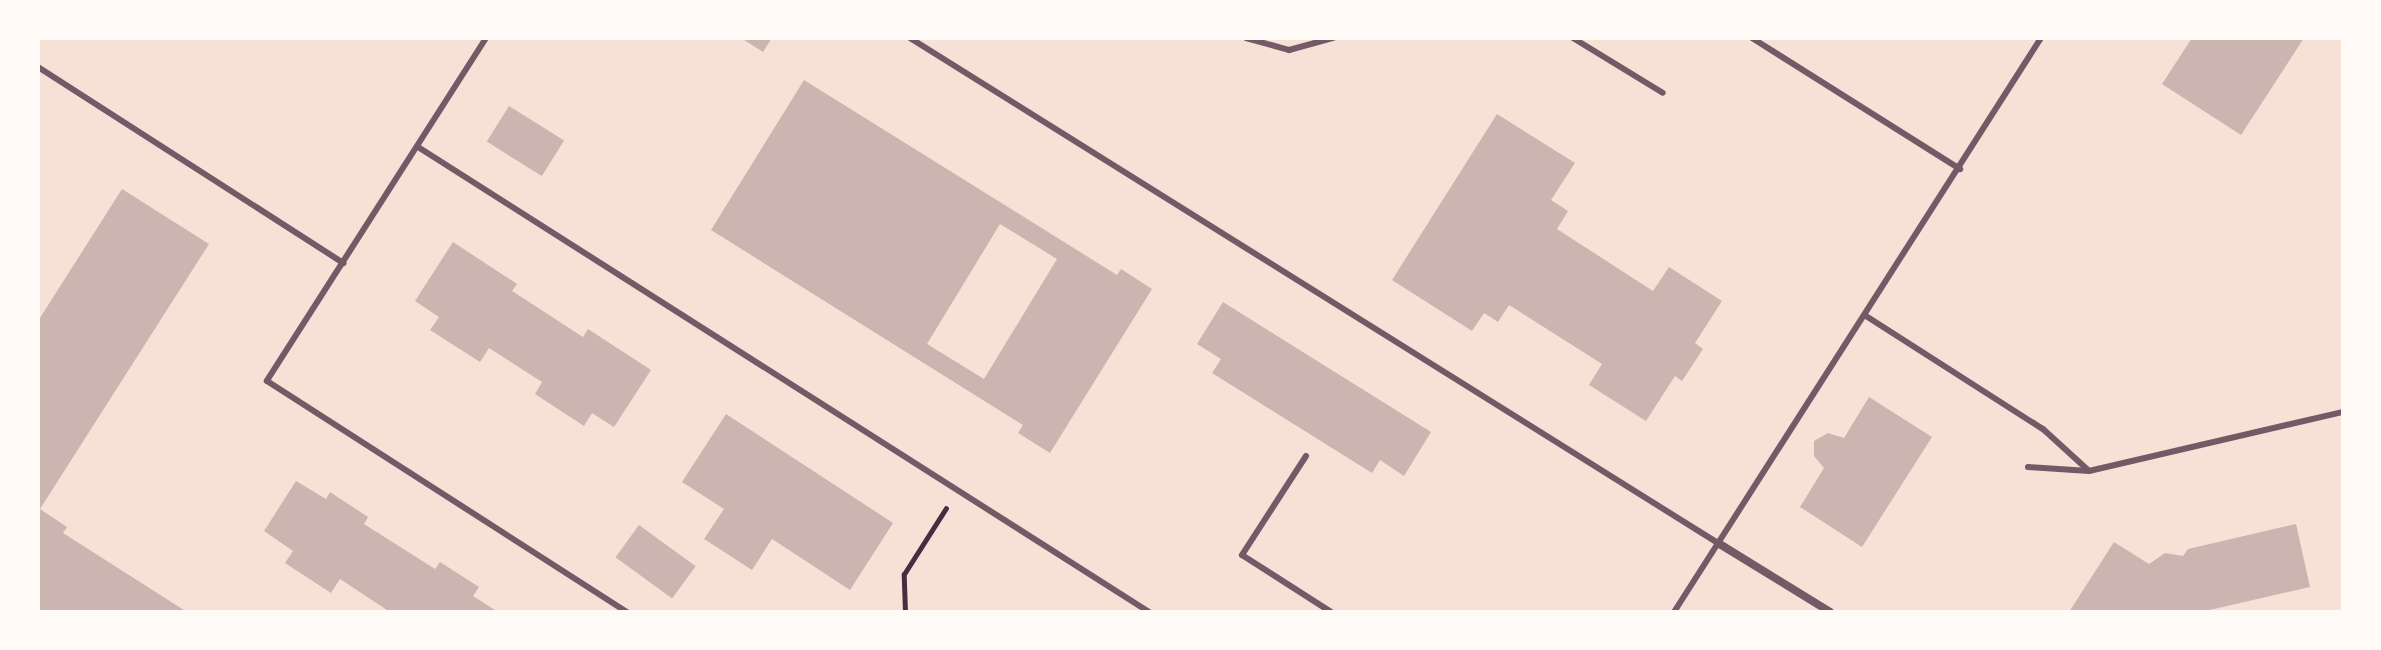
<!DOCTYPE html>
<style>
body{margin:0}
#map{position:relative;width:2381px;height:650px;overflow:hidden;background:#f7e1d7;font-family:Georgia,serif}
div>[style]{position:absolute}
.building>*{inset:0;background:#ccb4b1;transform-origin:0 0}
.path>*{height:5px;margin:-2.5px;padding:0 2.5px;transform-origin:2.5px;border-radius:2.5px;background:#4a2c40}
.service>*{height:6px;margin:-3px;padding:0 3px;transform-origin:3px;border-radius:3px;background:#755966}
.minor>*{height:8px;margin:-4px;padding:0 4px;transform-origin:4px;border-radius:4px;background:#755966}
span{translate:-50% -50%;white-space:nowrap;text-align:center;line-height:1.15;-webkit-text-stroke:6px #fffaf5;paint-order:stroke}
.frame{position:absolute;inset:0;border:40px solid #fffaf5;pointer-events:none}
</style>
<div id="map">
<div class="building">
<i style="clip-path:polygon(741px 38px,772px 38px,763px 52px)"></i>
<i style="clip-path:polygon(2192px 38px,2304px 38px,2241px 135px,2162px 84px)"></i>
<i style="clip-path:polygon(evenodd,804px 80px,1117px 275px,1121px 269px,1152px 289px,1050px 453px,1018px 433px,1023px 425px,711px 230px,804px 80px,1000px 224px,1057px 259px,984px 379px,927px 344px,1000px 224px)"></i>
<i style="left:509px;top:106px;width:65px;height:42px;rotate:32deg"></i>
<i style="clip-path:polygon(1497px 114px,1575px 163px,1551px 200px,1568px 211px,1557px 229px,1653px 291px,1669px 267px,1722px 301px,1695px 343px,1703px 349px,1682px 381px,1675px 376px,1646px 421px,1589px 385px,1602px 364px,1509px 305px,1498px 322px,1484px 313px,1472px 331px,1392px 280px)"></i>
<i style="clip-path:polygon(122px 189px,209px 244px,40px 509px,67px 527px,63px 533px,187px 612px,38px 612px,38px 321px)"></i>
<i style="clip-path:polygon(453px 242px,517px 284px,512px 291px,583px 337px,588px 329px,651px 370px,614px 427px,592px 413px,584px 426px,535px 394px,542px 382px,489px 348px,480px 362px,430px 330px,439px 317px,415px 301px)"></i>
<i style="clip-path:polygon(1223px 302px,1431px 432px,1404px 476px,1380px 460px,1372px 473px,1212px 373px,1221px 359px,1197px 344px)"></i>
<i style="clip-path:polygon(1869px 397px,1932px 437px,1862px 547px,1800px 507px,1824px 468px,1814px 456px,1814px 441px,1828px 433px,1844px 438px)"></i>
<i style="clip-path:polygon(726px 414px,893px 523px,850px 590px,772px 539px,752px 570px,704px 539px,724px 509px,682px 482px)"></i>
<i style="clip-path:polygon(296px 481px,326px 499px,330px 492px,368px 517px,364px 524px,435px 569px,440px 562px,479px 587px,473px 596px,498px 612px,390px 612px,340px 579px,331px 593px,285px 563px,293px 551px,264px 531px)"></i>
<i style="clip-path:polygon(2296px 524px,2310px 587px,2201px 612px,2069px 612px,2114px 542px,2149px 564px,2165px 553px,2183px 556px,2188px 549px)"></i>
<i style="left:639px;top:525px;width:70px;height:40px;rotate:36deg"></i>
</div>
<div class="path">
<i style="left:905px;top:612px;width:38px;rotate:-92deg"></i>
<i style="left:904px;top:574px;width:78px;rotate:-57.5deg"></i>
</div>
<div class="service">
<i style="left:486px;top:38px;width:407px;rotate:122.6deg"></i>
<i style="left:267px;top:381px;width:428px;rotate:32.7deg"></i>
<i style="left:910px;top:38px;width:953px;rotate:32.01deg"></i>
<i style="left:1246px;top:38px;width:45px;rotate:15.6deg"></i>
<i style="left:1289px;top:50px;width:46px;rotate:-15.3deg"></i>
<i style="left:1573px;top:38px;width:105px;rotate:31.4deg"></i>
<i style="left:1752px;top:38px;width:246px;rotate:32.2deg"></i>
<i style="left:38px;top:67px;width:363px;rotate:32.7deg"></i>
<i style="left:418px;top:147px;width:866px;rotate:32.46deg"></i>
<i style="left:1866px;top:316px;width:210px;rotate:32.6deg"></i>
<i style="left:2043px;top:429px;width:62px;rotate:42.4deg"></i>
<i style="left:2089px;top:471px;width:261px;rotate:-13.1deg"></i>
<i style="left:1306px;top:456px;width:118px;rotate:122.9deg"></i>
<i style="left:1242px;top:555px;width:106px;rotate:32.6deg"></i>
<i style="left:2028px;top:467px;width:61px;rotate:3.8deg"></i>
<i style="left:1674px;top:612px;width:681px;rotate:-57.41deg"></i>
</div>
<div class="minor">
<i style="left:1718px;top:543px;width:132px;rotate:31.6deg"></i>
</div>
<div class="frame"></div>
</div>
